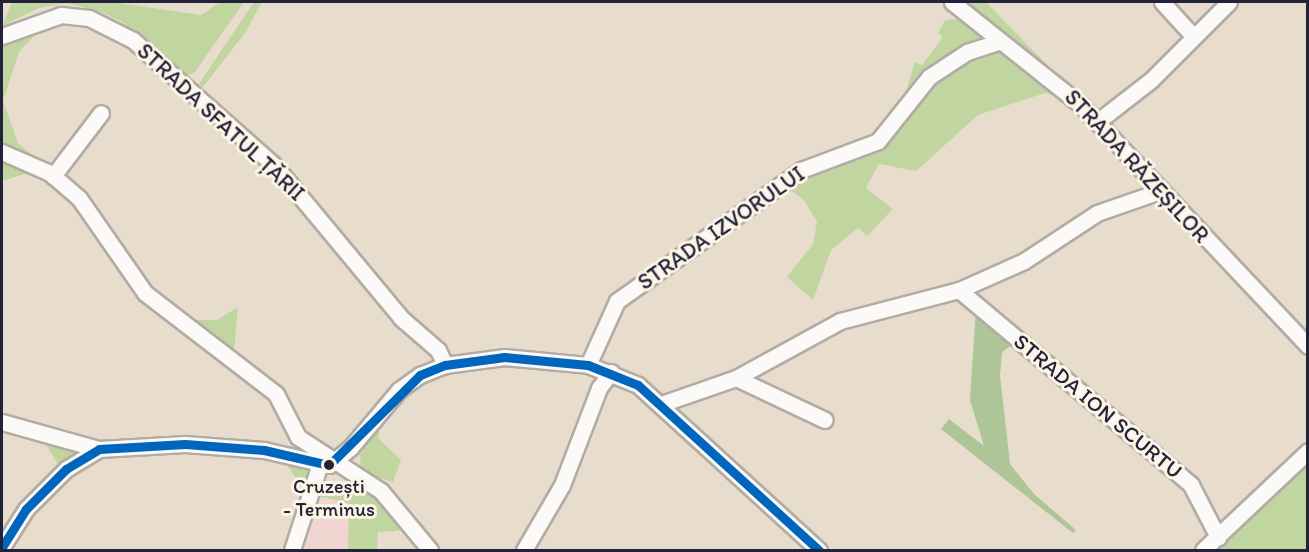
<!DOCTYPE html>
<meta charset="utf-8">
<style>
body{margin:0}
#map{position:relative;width:1309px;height:552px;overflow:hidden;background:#e8ddcd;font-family:Itim,sans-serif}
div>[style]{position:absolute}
.built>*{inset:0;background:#f0d5d0}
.green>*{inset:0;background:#c0d5a0}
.forest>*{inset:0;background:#aec598}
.roads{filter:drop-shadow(2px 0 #b2aca4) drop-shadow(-2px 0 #b2aca4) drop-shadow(0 2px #b2aca4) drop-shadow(0 -2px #b2aca4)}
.minor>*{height:15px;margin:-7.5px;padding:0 7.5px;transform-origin:7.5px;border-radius:7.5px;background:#fcfaf8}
.bus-1>*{height:9px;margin:-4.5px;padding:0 4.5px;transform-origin:4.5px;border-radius:4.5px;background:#0065bd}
.dots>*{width:16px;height:16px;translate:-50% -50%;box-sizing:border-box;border:3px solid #fcf5e5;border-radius:50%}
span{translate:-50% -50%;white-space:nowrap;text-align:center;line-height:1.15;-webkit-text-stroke:6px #fcf5e5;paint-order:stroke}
.bus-label{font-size:20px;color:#22223b}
.street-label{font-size:22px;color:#22223b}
.frame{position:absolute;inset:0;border:3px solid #22223b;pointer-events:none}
</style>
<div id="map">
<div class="built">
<i style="clip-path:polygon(319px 498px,349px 503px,348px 550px,300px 550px)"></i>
</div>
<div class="green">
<i style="clip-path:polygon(12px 2px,113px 2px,201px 15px,220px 2px,244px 2px,195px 72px,188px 75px,122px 22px,101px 12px,67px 3px,39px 8px,2px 26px)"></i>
<i style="clip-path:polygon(254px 2px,262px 2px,245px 33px,203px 87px,199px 84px)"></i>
<i style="clip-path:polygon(959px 2px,986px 2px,1054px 72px,1035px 60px)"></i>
<i style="clip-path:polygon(965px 18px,990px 40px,904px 97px,915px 62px,922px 65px,943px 37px,938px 33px,945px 20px)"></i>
<i style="clip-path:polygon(47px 22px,19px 52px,3px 101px,18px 143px,42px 163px,2px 148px,2px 41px)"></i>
<i style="clip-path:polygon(999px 48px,1066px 98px,1045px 93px,978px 115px,916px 171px,879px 164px,866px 188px,893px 209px,867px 236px,858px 228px,831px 250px,813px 300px,787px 277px,813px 244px,817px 222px,804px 200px,786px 187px,860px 155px,911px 100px,969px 55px)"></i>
<i style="clip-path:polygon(2px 155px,38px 170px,2px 181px)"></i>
<i style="clip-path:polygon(238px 307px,234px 352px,193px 320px,217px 320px)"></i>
<i style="clip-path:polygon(381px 418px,378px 438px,401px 460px,393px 482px,361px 473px,360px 455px)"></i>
<i style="clip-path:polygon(43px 440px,87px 448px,59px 466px)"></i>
<i style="clip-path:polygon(1307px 456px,1307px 550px,1209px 550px)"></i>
<i style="clip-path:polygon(281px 457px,308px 468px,304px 489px)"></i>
<i style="clip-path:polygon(367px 483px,406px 530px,378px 532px,377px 550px,348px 550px,349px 503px,313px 495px,322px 486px,346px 491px)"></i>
</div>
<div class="forest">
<i style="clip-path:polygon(976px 307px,1016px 342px,1002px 352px,1000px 375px,1010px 464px,1034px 494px,1076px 530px,1073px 533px,941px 429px,949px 419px,984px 446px,970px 400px)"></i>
</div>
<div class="roads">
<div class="minor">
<i style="left:952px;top:2px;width:165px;rotate:38.6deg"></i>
<i style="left:1081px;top:105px;width:331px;rotate:46.7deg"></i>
<i style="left:1162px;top:2px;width:46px;rotate:47.6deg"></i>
<i style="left:2px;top:36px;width:63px;rotate:-19.6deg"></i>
<i style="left:61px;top:15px;width:28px;rotate:6deg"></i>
<i style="left:89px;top:18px;width:49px;rotate:26.6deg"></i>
<i style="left:133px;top:40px;width:190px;rotate:41.6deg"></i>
<i style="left:275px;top:166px;width:197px;rotate:50.3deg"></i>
<i style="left:401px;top:318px;width:49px;rotate:40.9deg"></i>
<i style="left:438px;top:350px;width:17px;rotate:65deg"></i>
<i style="left:1097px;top:122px;width:68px;rotate:-37.9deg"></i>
<i style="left:1151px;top:80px;width:110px;rotate:-45deg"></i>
<i style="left:2px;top:152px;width:52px;rotate:23.6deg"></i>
<i style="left:50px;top:173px;width:38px;rotate:41deg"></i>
<i style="left:79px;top:198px;width:116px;rotate:55.2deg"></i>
<i style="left:145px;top:293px;width:165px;rotate:37.6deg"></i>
<i style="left:276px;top:394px;width:48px;rotate:62.9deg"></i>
<i style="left:298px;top:437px;width:99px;rotate:33deg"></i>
<i style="left:381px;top:491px;width:77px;rotate:50.3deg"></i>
<i style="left:53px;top:176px;width:79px;rotate:-52.7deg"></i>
<i style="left:959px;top:290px;width:303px;rotate:40deg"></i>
<i style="left:1191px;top:485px;width:59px;rotate:62.6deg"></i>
<i style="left:588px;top:365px;width:70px;rotate:-65.6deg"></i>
<i style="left:617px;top:301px;width:226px;rotate:-35.4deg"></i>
<i style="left:801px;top:170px;width:82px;rotate:-20.6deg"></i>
<i style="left:878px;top:141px;width:82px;rotate:-51.4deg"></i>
<i style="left:929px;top:77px;width:45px;rotate:-33.3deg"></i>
<i style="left:967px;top:52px;width:32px;rotate:-18deg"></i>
<i style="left:736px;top:378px;width:98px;rotate:25.3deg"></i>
<i style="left:661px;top:404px;width:79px;rotate:-19.1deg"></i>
<i style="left:736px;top:378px;width:119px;rotate:-28.7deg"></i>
<i style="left:840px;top:321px;width:123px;rotate:-14.6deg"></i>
<i style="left:959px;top:290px;width:71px;rotate:-24deg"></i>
<i style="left:1024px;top:261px;width:87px;rotate:-33.3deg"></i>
<i style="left:1097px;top:213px;width:67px;rotate:-19.2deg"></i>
<i style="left:2px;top:422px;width:101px;rotate:15.6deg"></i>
<i style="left:2px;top:547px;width:45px;rotate:-57.7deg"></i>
<i style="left:26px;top:509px;width:57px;rotate:-45deg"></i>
<i style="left:66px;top:469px;width:39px;rotate:-31deg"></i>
<i style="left:99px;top:449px;width:86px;rotate:-3.3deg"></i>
<i style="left:185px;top:444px;width:79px;rotate:4.3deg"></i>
<i style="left:264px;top:450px;width:67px;rotate:13deg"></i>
<i style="left:329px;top:465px;width:28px;rotate:-39deg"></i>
<i style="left:351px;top:447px;width:75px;rotate:-49.9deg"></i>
<i style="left:399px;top:390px;width:26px;rotate:-36deg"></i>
<i style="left:420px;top:375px;width:27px;rotate:-22deg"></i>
<i style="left:445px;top:365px;width:60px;rotate:-7.7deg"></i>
<i style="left:504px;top:357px;width:84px;rotate:5.4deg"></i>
<i style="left:588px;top:365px;width:54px;rotate:21.8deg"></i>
<i style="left:638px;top:385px;width:245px;rotate:42.4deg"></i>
<i style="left:292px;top:550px;width:90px;rotate:-72deg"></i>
<i style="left:524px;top:550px;width:75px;rotate:-59.7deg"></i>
<i style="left:562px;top:485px;width:104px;rotate:-69.1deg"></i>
<i style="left:599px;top:388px;width:20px;rotate:-53deg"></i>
<i style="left:1203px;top:550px;width:144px;rotate:-43.3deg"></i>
</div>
</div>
<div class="bus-1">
<i style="left:2px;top:547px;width:45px;rotate:-57.7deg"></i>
<i style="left:26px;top:509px;width:57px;rotate:-45deg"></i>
<i style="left:66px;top:469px;width:39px;rotate:-31deg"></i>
<i style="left:99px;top:449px;width:86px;rotate:-3.3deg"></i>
<i style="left:185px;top:444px;width:79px;rotate:4.3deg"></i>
<i style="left:264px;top:450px;width:67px;rotate:13deg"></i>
<i style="left:329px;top:465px;width:128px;rotate:-44.7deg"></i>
<i style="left:420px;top:375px;width:27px;rotate:-22deg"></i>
<i style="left:445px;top:365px;width:60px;rotate:-7.7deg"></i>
<i style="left:504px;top:357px;width:84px;rotate:5.4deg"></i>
<i style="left:588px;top:365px;width:54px;rotate:21.8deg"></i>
<i style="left:638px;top:385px;width:245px;rotate:42.4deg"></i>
</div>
<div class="dots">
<i style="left:329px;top:465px;background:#22223b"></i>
</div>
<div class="bus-label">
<span style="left:329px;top:498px">Cruzești<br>- Terminus</span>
</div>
<div class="street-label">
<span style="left:221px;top:122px;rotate:43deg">STRADA SFATUL ȚĂRII</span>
<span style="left:1137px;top:166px;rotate:47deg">STRADA RĂZEȘILOR</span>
<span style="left:721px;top:228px;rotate:-35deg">STRADA IZVORULUI</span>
<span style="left:1098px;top:406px;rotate:40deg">STRADA ION SCURTU</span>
</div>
<div class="frame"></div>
</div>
